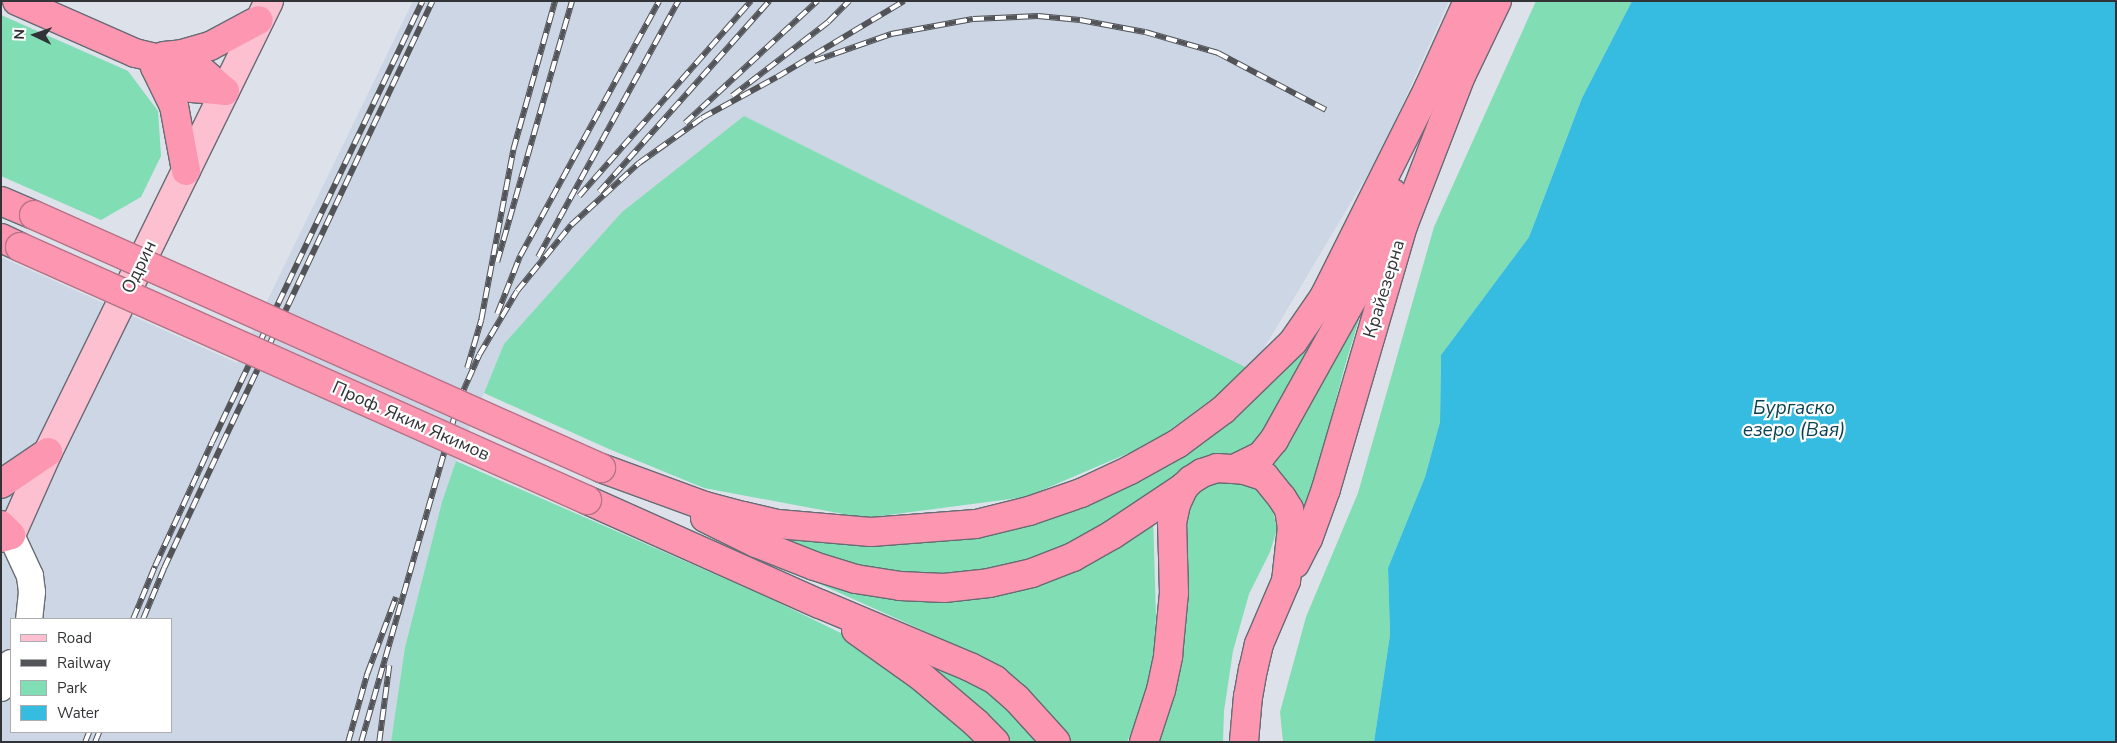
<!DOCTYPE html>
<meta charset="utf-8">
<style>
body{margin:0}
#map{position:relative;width:2117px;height:743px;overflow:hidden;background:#dce1ea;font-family:"Nunito Sans",sans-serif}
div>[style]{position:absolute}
.built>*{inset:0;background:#cdd6e5}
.green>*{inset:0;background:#80ddb4}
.water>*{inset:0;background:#35bce0}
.roads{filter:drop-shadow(1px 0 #676b73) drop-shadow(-1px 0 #676b73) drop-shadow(0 1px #676b73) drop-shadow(0 -1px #676b73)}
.minor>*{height:26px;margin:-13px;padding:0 13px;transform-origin:13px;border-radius:13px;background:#fff}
.major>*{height:28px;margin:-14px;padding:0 14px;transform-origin:14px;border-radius:14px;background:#fdc0d0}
.highway>*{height:28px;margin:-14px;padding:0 14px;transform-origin:14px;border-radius:14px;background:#fc96b1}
.rail>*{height:5.5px;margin-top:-2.75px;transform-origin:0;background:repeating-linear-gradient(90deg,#fff 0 11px,#525458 0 22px);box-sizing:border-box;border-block:1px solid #525458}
.bridges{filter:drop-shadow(1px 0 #b57386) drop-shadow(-1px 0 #b57386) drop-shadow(0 1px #b57386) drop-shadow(0 -1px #b57386)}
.highway-bridge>*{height:28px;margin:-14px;padding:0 14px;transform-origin:14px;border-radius:14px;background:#fc96b1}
span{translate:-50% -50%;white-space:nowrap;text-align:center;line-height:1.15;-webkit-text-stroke:4.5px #fff;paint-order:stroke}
.street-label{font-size:18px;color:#313336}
.water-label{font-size:19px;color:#084352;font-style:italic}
.frame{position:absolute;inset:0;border:2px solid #313336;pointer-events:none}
.legend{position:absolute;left:10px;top:618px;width:162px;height:115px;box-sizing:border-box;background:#fff;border:1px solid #adadaf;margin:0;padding:6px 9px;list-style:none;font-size:15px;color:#313336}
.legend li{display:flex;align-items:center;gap:10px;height:25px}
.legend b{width:25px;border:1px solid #adadaf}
.north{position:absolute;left:10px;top:10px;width:50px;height:50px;-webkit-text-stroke:4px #fff;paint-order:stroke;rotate:273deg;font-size:14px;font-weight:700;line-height:20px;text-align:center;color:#313336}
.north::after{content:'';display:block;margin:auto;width:18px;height:22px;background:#313336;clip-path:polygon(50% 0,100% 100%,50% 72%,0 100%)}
</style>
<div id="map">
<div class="built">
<i style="clip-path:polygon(evenodd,413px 1px,1449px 1px,1381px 152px,1251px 370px,504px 344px,456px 461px,442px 502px,405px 646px,391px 742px,1px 742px,1px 257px,237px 363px,413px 1px,11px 619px,171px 619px,171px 732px,11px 732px,11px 619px)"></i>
</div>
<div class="green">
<i style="clip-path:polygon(1536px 1px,1632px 1px,1582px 98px,1529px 237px,1441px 355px,1440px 422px,1425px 477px,1388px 568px,1390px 635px,1374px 742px,1283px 742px,1280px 712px,1306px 617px,1358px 493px,1434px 227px)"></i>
<i style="clip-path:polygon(1px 15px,128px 71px,158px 111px,161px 156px,141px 197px,101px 220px,1px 176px)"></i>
<i style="clip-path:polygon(744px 116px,1251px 370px,1152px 443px,1026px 497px,865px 518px,704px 488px,609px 449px,484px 393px,504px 344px,622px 212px)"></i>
<i style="clip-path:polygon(1376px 263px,1344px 369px,1309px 501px,1300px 519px,1263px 465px)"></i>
<i style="clip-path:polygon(1338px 301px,1259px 446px,1247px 452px,1210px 456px,1178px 474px,1123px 518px,1076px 548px,980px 578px,888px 577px,784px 542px,783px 535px,900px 538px,1136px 476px)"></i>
<i style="clip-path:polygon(456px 461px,769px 598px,853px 639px,945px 709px,977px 742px,391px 742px,405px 647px,442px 502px)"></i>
<i style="clip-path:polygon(1226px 480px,1242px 481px,1263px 492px,1272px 508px,1277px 529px,1270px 552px,1249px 594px,1233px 651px,1224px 711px,1223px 742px,1158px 742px,1175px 689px,1184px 632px,1180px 535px,1190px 499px,1207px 484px)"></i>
<i style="clip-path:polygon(1153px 515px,1156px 617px,1153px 657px,1141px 710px,1127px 742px,1066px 742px,1014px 682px,960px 647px,764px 559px,970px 597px)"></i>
<i style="clip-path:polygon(925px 654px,991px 689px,1041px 742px,1004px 742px,920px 663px)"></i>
</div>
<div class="water">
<i style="clip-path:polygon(1632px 1px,2116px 1px,2116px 742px,1374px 742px,1390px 635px,1388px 568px,1425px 477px,1440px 422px,1441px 355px,1529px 237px,1582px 98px)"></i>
</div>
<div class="roads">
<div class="minor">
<i style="left:11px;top:535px;width:45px;rotate:65.1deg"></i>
<i style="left:30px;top:576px;width:16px;rotate:83deg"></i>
<i style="left:32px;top:592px;width:27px;rotate:96deg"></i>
<i style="left:1px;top:688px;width:27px;rotate:-68deg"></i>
</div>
<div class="major">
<i style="left:11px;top:535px;width:91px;rotate:-66deg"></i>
<i style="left:48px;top:452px;width:502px;rotate:-63.89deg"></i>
</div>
<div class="highway">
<i style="left:17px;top:1px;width:129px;rotate:23.8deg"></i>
<i style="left:135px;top:53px;width:57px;rotate:13.3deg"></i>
<i style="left:190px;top:66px;width:14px;rotate:25deg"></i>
<i style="left:203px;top:72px;width:29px;rotate:41deg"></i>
<i style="left:164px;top:56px;width:18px;rotate:-6deg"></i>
<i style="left:182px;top:54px;width:29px;rotate:-16deg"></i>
<i style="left:210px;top:46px;width:55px;rotate:-28deg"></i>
<i style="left:155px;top:67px;width:43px;rotate:64deg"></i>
<i style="left:174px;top:106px;width:66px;rotate:79.5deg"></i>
<i style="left:155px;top:67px;width:27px;rotate:34deg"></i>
<i style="left:177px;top:82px;width:16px;rotate:22deg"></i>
<i style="left:192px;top:88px;width:33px;rotate:5deg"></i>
<i style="left:1px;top:201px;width:36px;rotate:23deg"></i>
<i style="left:1px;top:238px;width:21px;rotate:25deg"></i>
<i style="left:601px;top:468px;width:111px;rotate:20.1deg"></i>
<i style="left:705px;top:506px;width:39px;rotate:15deg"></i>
<i style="left:743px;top:516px;width:36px;rotate:13deg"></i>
<i style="left:778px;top:524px;width:93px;rotate:4.9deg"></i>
<i style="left:871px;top:532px;width:105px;rotate:-4.4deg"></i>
<i style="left:976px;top:524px;width:55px;rotate:-13.8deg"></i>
<i style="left:1029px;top:511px;width:55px;rotate:-19.1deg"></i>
<i style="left:1081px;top:493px;width:54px;rotate:-25.1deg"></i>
<i style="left:1130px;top:470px;width:54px;rotate:-29deg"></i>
<i style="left:1177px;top:444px;width:57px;rotate:-36.5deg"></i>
<i style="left:1223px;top:410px;width:98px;rotate:-44.2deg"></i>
<i style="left:1293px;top:342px;width:55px;rotate:-55.4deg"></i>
<i style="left:1324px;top:297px;width:235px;rotate:-63.4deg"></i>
<i style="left:1429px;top:87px;width:94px;rotate:-65.6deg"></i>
<i style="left:1234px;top:469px;width:30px;rotate:-26deg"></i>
<i style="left:1261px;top:456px;width:21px;rotate:-51deg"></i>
<i style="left:1274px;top:440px;width:162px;rotate:-60.9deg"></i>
<i style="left:1353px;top:298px;width:112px;rotate:-69.1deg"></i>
<i style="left:1px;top:484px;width:57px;rotate:-34.2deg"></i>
<i style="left:587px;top:500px;width:255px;rotate:24.1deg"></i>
<i style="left:820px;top:604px;width:163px;rotate:22.8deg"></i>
<i style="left:970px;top:667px;width:28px;rotate:27deg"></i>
<i style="left:995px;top:680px;width:28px;rotate:41deg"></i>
<i style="left:1016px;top:698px;width:59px;rotate:47.7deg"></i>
<i style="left:705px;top:518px;width:57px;rotate:26.1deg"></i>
<i style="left:756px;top:543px;width:62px;rotate:21.6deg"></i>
<i style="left:814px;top:566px;width:44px;rotate:17.2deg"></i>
<i style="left:856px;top:579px;width:45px;rotate:9deg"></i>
<i style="left:900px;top:586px;width:44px;rotate:2.6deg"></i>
<i style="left:944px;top:588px;width:45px;rotate:-6.3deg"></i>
<i style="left:989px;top:583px;width:44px;rotate:-13.1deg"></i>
<i style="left:1032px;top:573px;width:44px;rotate:-21.3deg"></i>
<i style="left:1073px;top:557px;width:45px;rotate:-29.4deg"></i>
<i style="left:1112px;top:535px;width:87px;rotate:-33.7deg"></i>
<i style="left:1px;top:525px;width:14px;rotate:45deg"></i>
<i style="left:11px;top:535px;width:10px;rotate:163deg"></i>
<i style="left:1295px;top:564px;width:28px;rotate:-63deg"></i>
<i style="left:1308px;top:539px;width:53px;rotate:-70.2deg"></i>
<i style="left:1326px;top:489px;width:274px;rotate:-73.7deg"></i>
<i style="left:1403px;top:226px;width:161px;rotate:-68.9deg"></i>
<i style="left:1461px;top:76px;width:83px;rotate:-64.4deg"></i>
<i style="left:856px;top:630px;width:82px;rotate:35.6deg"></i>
<i style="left:923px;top:678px;width:70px;rotate:40.3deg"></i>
<i style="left:976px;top:723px;width:27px;rotate:45deg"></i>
<i style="left:1144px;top:742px;width:55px;rotate:-71.9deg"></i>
<i style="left:1161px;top:690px;width:35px;rotate:-78deg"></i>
<i style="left:1168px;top:656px;width:63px;rotate:-84.6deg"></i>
<i style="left:1174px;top:593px;width:70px;rotate:-91.6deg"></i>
<i style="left:1172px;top:523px;width:19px;rotate:-78deg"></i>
<i style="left:1176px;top:504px;width:19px;rotate:-65deg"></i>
<i style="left:1184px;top:487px;width:10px;rotate:-45deg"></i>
<i style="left:1191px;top:480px;width:13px;rotate:-32deg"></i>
<i style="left:1202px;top:473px;width:16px;rotate:-18deg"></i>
<i style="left:1217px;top:468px;width:27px;rotate:4deg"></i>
<i style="left:1244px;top:470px;width:22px;rotate:18deg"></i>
<i style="left:1265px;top:477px;width:27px;rotate:51deg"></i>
<i style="left:1282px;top:498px;width:13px;rotate:58deg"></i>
<i style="left:1289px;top:509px;width:18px;rotate:81deg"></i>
<i style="left:1292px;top:527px;width:54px;rotate:96.3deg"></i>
<i style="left:1286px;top:581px;width:69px;rotate:113.2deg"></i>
<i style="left:1259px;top:644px;width:26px;rotate:103deg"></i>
<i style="left:1253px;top:669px;width:27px;rotate:100deg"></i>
<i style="left:1248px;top:696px;width:46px;rotate:95deg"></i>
</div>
</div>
<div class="rail">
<i style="left:814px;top:61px;width:82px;rotate:-19.3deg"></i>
<i style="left:891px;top:34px;width:83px;rotate:-10.4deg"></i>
<i style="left:973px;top:19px;width:65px;rotate:-2.6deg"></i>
<i style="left:1038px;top:16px;width:42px;rotate:5.4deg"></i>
<i style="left:1080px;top:20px;width:66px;rotate:10.5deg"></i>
<i style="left:1145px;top:32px;width:76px;rotate:16deg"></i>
<i style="left:1218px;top:53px;width:122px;rotate:27.8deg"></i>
<i style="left:732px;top:96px;width:121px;rotate:-37.6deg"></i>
<i style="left:828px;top:22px;width:30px;rotate:-45deg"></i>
<i style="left:685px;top:123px;width:180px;rotate:-42.7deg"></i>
<i style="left:599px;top:192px;width:256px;rotate:-48.3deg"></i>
<i style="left:579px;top:196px;width:260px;rotate:-48.6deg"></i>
<i style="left:538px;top:257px;width:292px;rotate:-61.3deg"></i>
<i style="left:497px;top:262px;width:272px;rotate:-74deg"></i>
<i style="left:497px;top:314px;width:62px;rotate:-68.4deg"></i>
<i style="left:520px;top:256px;width:290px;rotate:-61.4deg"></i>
<i style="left:467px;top:368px;width:50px;rotate:-73.7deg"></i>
<i style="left:481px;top:320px;width:173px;rotate:-79.3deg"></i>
<i style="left:513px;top:150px;width:155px;rotate:-74.3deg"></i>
<i style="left:133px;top:619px;width:57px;rotate:-67.5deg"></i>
<i style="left:155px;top:566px;width:136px;rotate:-65.3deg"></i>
<i style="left:212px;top:442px;width:488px;rotate:-64.5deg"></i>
<i style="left:143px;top:619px;width:55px;rotate:-67.6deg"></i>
<i style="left:164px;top:568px;width:137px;rotate:-64.9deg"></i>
<i style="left:222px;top:444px;width:490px;rotate:-64.6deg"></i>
<i style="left:85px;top:742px;width:11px;rotate:-68deg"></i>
<i style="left:95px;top:742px;width:11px;rotate:-68deg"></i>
<i style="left:348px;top:742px;width:71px;rotate:-74.4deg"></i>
<i style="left:367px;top:674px;width:82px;rotate:-69.4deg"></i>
<i style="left:361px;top:742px;width:356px;rotate:-74deg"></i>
<i style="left:459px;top:400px;width:49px;rotate:-66deg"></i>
<i style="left:479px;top:355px;width:74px;rotate:-59.3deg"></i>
<i style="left:517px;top:291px;width:85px;rotate:-50.7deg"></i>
<i style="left:571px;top:225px;width:92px;rotate:-42.4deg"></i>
<i style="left:639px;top:163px;width:77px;rotate:-35.5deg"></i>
<i style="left:702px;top:118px;width:85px;rotate:-28.7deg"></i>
<i style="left:777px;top:77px;width:148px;rotate:-30.9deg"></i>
<i style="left:379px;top:742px;width:77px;rotate:-82.5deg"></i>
</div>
<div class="bridges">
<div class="highway-bridge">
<i style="left:34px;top:215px;width:621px;rotate:24.05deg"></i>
<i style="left:20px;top:247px;width:621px;rotate:24.05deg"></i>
</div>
</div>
<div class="street-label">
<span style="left:139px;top:267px;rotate:-64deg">Одрин</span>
<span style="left:1384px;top:289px;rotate:-73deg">Крайезерна</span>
<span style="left:411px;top:421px;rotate:24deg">Проф. Яким Якимов</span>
</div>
<div class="water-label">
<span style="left:1794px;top:420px">Бургаско<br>езеро (Вая)</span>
</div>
<div class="frame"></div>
<ul class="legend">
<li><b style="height:6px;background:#fdc0d0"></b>Road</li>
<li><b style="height:6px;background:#525458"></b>Railway</li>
<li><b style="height:14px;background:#80ddb4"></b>Park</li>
<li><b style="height:14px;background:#35bce0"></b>Water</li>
</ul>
<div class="north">N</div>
</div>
